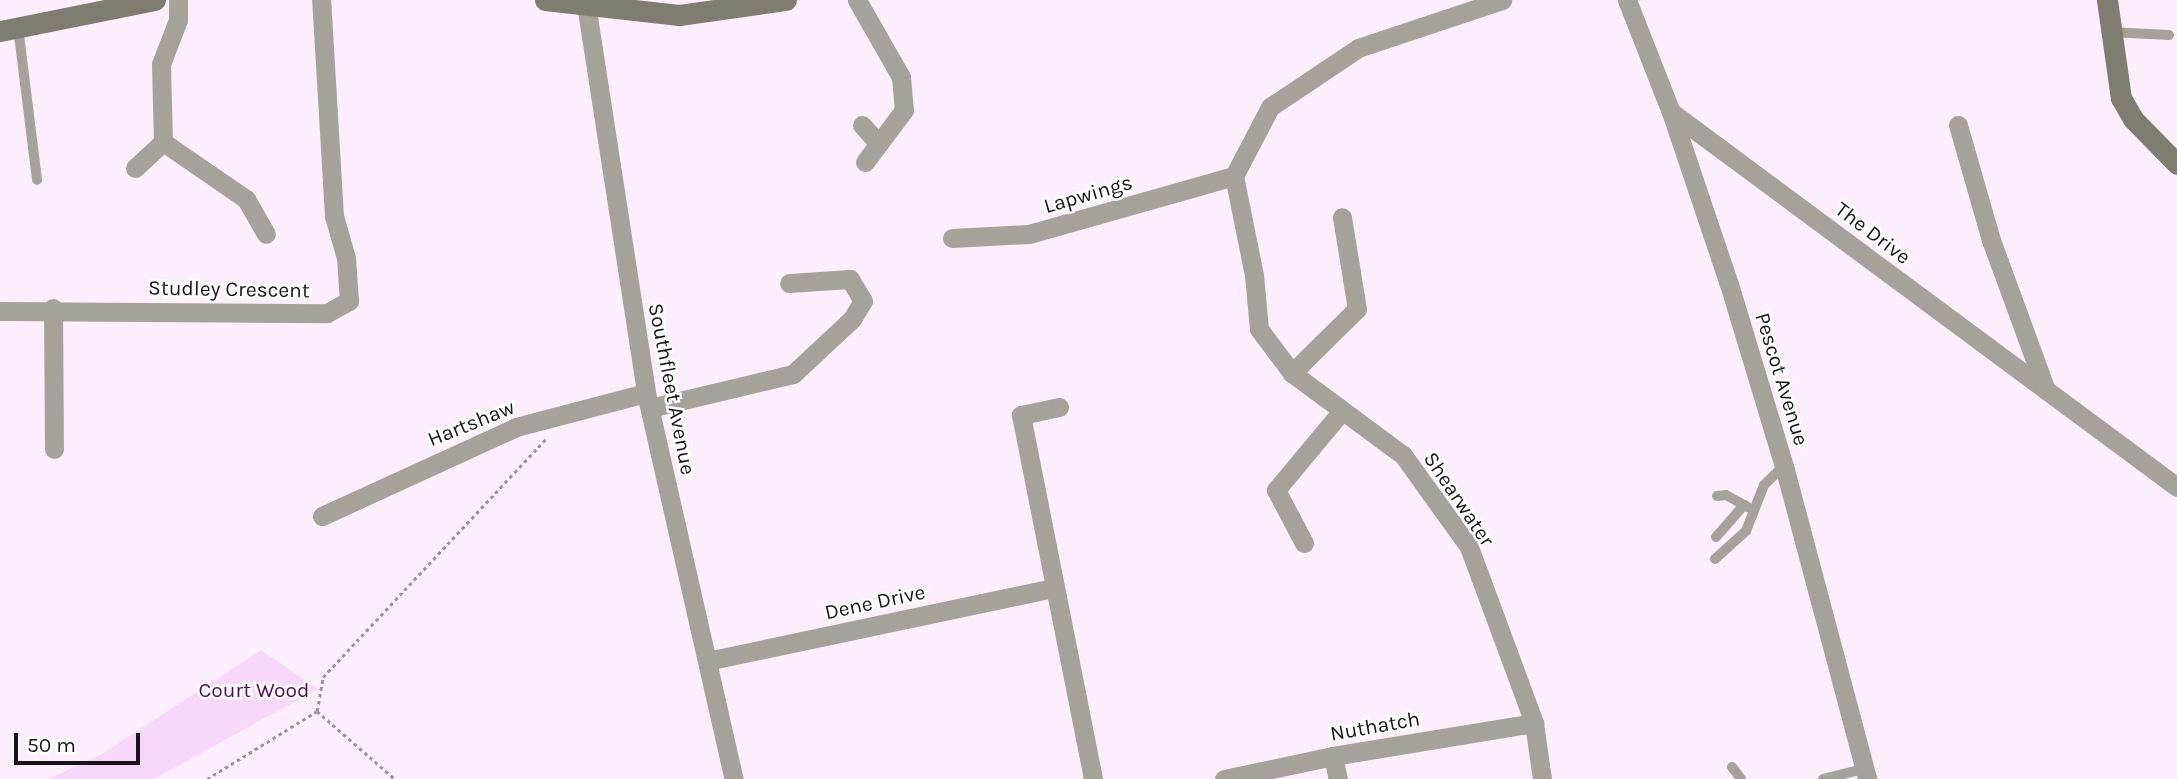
<!DOCTYPE html>
<style>
body{margin:0}
#map{position:relative;width:2177px;height:779px;overflow:hidden;background:#fceefd;font-family:Karla,sans-serif}
div>[style]{position:absolute}
.green>*{inset:0;background:#f7d8fb}
.path>*{height:2.5px;margin-top:-1.25px;transform-origin:0;background:repeating-linear-gradient(90deg,#9c929d 0 3.5px,transparent 0 7px)}
.lane>*{height:10px;margin:-5px;padding:0 5px;transform-origin:5px;border-radius:5px;background:#a5a29a}
.street>*{height:19px;margin:-9.5px;padding:0 9.5px;transform-origin:9.5px;border-radius:9.5px;background:#a5a29a}
.secondary>*{height:21px;margin:-10.5px;padding:0 10.5px;transform-origin:10.5px;border-radius:10.5px;background:#7f7c70}
span{translate:-50% -50%;white-space:nowrap;text-align:center;line-height:1.15;-webkit-text-stroke:5px #fff;paint-order:stroke}
.street-label{font-size:21px;color:#191419}
.park-label{font-size:21px;color:#540b5d}
.scale{position:absolute;left:14px;top:733px;width:126px;height:32px;box-sizing:border-box;border:4px solid #191419;border-top:0;padding-left:9px;font-size:21px;line-height:24px;white-space:nowrap;color:#191419;-webkit-text-stroke:5px #fff;paint-order:stroke}
</style>
<div id="map">
<div class="green">
<i style="clip-path:polygon(261px 650px,318px 689px,154px 779px,48px 779px,102px 754px)"></i>
</div>
<div class="path">
<i style="left:317px;top:711px;width:35px;rotate:-80deg"></i>
<i style="left:323px;top:677px;width:328px;rotate:-46.9deg"></i>
<i style="left:207px;top:779px;width:129px;rotate:-31.7deg"></i>
<i style="left:317px;top:711px;width:103px;rotate:41.1deg"></i>
</div>
<div class="lane">
<i style="left:18px;top:27px;width:154px;rotate:82.9deg"></i>
<i style="left:2111px;top:32px;width:58px;rotate:3deg"></i>
<i style="left:1717px;top:496px;width:9px;rotate:-6deg"></i>
<i style="left:1726px;top:495px;width:25px;rotate:29deg"></i>
<i style="left:1716px;top:537px;width:43px;rotate:-48.8deg"></i>
<i style="left:1715px;top:559px;width:42px;rotate:-42.1deg"></i>
<i style="left:1746px;top:531px;width:49px;rotate:-68.6deg"></i>
<i style="left:1764px;top:485px;width:28px;rotate:-44deg"></i>
<i style="left:1732px;top:767px;width:15px;rotate:53deg"></i>
<i style="left:1823px;top:779px;width:41px;rotate:-14deg"></i>
</div>
<div class="street">
<i style="left:857px;top:0;width:89px;rotate:60.3deg"></i>
<i style="left:901px;top:77px;width:33px;rotate:85deg"></i>
<i style="left:904px;top:110px;width:65px;rotate:126.9deg"></i>
<i style="left:1627px;top:0;width:120px;rotate:68.6deg"></i>
<i style="left:1671px;top:112px;width:182px;rotate:71.4deg"></i>
<i style="left:1729px;top:284px;width:190px;rotate:73.2deg"></i>
<i style="left:1784px;top:466px;width:324px;rotate:75.1deg"></i>
<i style="left:586px;top:4px;width:394px;rotate:81.2deg"></i>
<i style="left:646px;top:393px;width:396px;rotate:77.2deg"></i>
<i style="left:1671px;top:112px;width:630px;rotate:36.54deg"></i>
<i style="left:862px;top:125px;width:25px;rotate:48deg"></i>
<i style="left:1958px;top:125px;width:120px;rotate:74deg"></i>
<i style="left:1991px;top:240px;width:160px;rotate:69.9deg"></i>
<i style="left:163px;top:142px;width:101px;rotate:34.5deg"></i>
<i style="left:246px;top:199px;width:40px;rotate:60.3deg"></i>
<i style="left:135px;top:168px;width:38px;rotate:-43deg"></i>
<i style="left:163px;top:142px;width:78px;rotate:-91.5deg"></i>
<i style="left:161px;top:64px;width:47px;rotate:-68.9deg"></i>
<i style="left:178px;top:20px;width:20px;rotate:-90deg"></i>
<i style="left:1234px;top:176px;width:101px;rotate:78.6deg"></i>
<i style="left:1254px;top:275px;width:54px;rotate:84.7deg"></i>
<i style="left:1259px;top:329px;width:55px;rotate:53.1deg"></i>
<i style="left:1292px;top:373px;width:138px;rotate:36.5deg"></i>
<i style="left:1403px;top:455px;width:113px;rotate:54.3deg"></i>
<i style="left:1469px;top:547px;width:188px;rotate:69.7deg"></i>
<i style="left:1534px;top:723px;width:57px;rotate:81.9deg"></i>
<i style="left:1234px;top:176px;width:78px;rotate:-62.4deg"></i>
<i style="left:1270px;top:107px;width:106px;rotate:-33.8deg"></i>
<i style="left:1358px;top:48px;width:152px;rotate:-18.4deg"></i>
<i style="left:952px;top:238px;width:77px;rotate:-3deg"></i>
<i style="left:1029px;top:234px;width:213px;rotate:-15.8deg"></i>
<i style="left:53px;top:308px;width:141px;rotate:89.6deg"></i>
<i style="left:0;top:311px;width:327px;rotate:0.4deg"></i>
<i style="left:327px;top:313px;width:25px;rotate:-29deg"></i>
<i style="left:349px;top:301px;width:43px;rotate:-94deg"></i>
<i style="left:346px;top:258px;width:44px;rotate:-105.9deg"></i>
<i style="left:334px;top:216px;width:216px;rotate:-93.4deg"></i>
<i style="left:1292px;top:373px;width:91px;rotate:-44.6deg"></i>
<i style="left:1357px;top:309px;width:93px;rotate:-99.3deg"></i>
<i style="left:1059px;top:407px;width:39px;rotate:168deg"></i>
<i style="left:1021px;top:415px;width:371px;rotate:78.8deg"></i>
<i style="left:650px;top:408px;width:147px;rotate:-13.4deg"></i>
<i style="left:793px;top:374px;width:81px;rotate:-43deg"></i>
<i style="left:852px;top:319px;width:21px;rotate:-59deg"></i>
<i style="left:863px;top:301px;width:26px;rotate:-121deg"></i>
<i style="left:850px;top:279px;width:61px;rotate:176.2deg"></i>
<i style="left:322px;top:516px;width:213px;rotate:-24.6deg"></i>
<i style="left:516px;top:427px;width:134px;rotate:-14.7deg"></i>
<i style="left:1304px;top:543px;width:60px;rotate:-117.8deg"></i>
<i style="left:1276px;top:490px;width:102px;rotate:-50.2deg"></i>
<i style="left:707px;top:661px;width:354px;rotate:-11.9deg"></i>
<i style="left:1333px;top:756px;width:24px;rotate:78deg"></i>
<i style="left:1224px;top:779px;width:111px;rotate:-11.9deg"></i>
<i style="left:1333px;top:756px;width:204px;rotate:-9.3deg"></i>
</div>
<div class="secondary">
<i style="left:545px;top:0;width:135px;rotate:6.4deg"></i>
<i style="left:679px;top:15px;width:108px;rotate:-8deg"></i>
<i style="left:2107px;top:0;width:99px;rotate:81.9deg"></i>
<i style="left:2121px;top:98px;width:24px;rotate:60deg"></i>
<i style="left:2133px;top:119px;width:63px;rotate:45.6deg"></i>
<i style="left:0;top:31px;width:158px;rotate:-11.3deg"></i>
</div>
<div class="street-label">
<span style="left:1088px;top:194px;rotate:-16deg">Lapwings</span>
<span style="left:1873px;top:233px;rotate:37deg">The Drive</span>
<span style="left:229px;top:289px;rotate:1deg">Studley Crescent</span>
<span style="left:1782px;top:379px;rotate:73deg">Pescot Avenue</span>
<span style="left:672px;top:389px;rotate:79deg">Southfleet Avenue</span>
<span style="left:471px;top:423px;rotate:-22deg">Hartshaw</span>
<span style="left:1459px;top:499px;rotate:56deg">Shearwater</span>
<span style="left:875px;top:602px;rotate:-12deg">Dene Drive</span>
<span style="left:1375px;top:726px;rotate:-10deg">Nuthatch</span>
</div>
<div class="park-label">
<span style="left:254px;top:690px">Court Wood</span>
</div>
<div class="scale">50 m</div>
</div>
